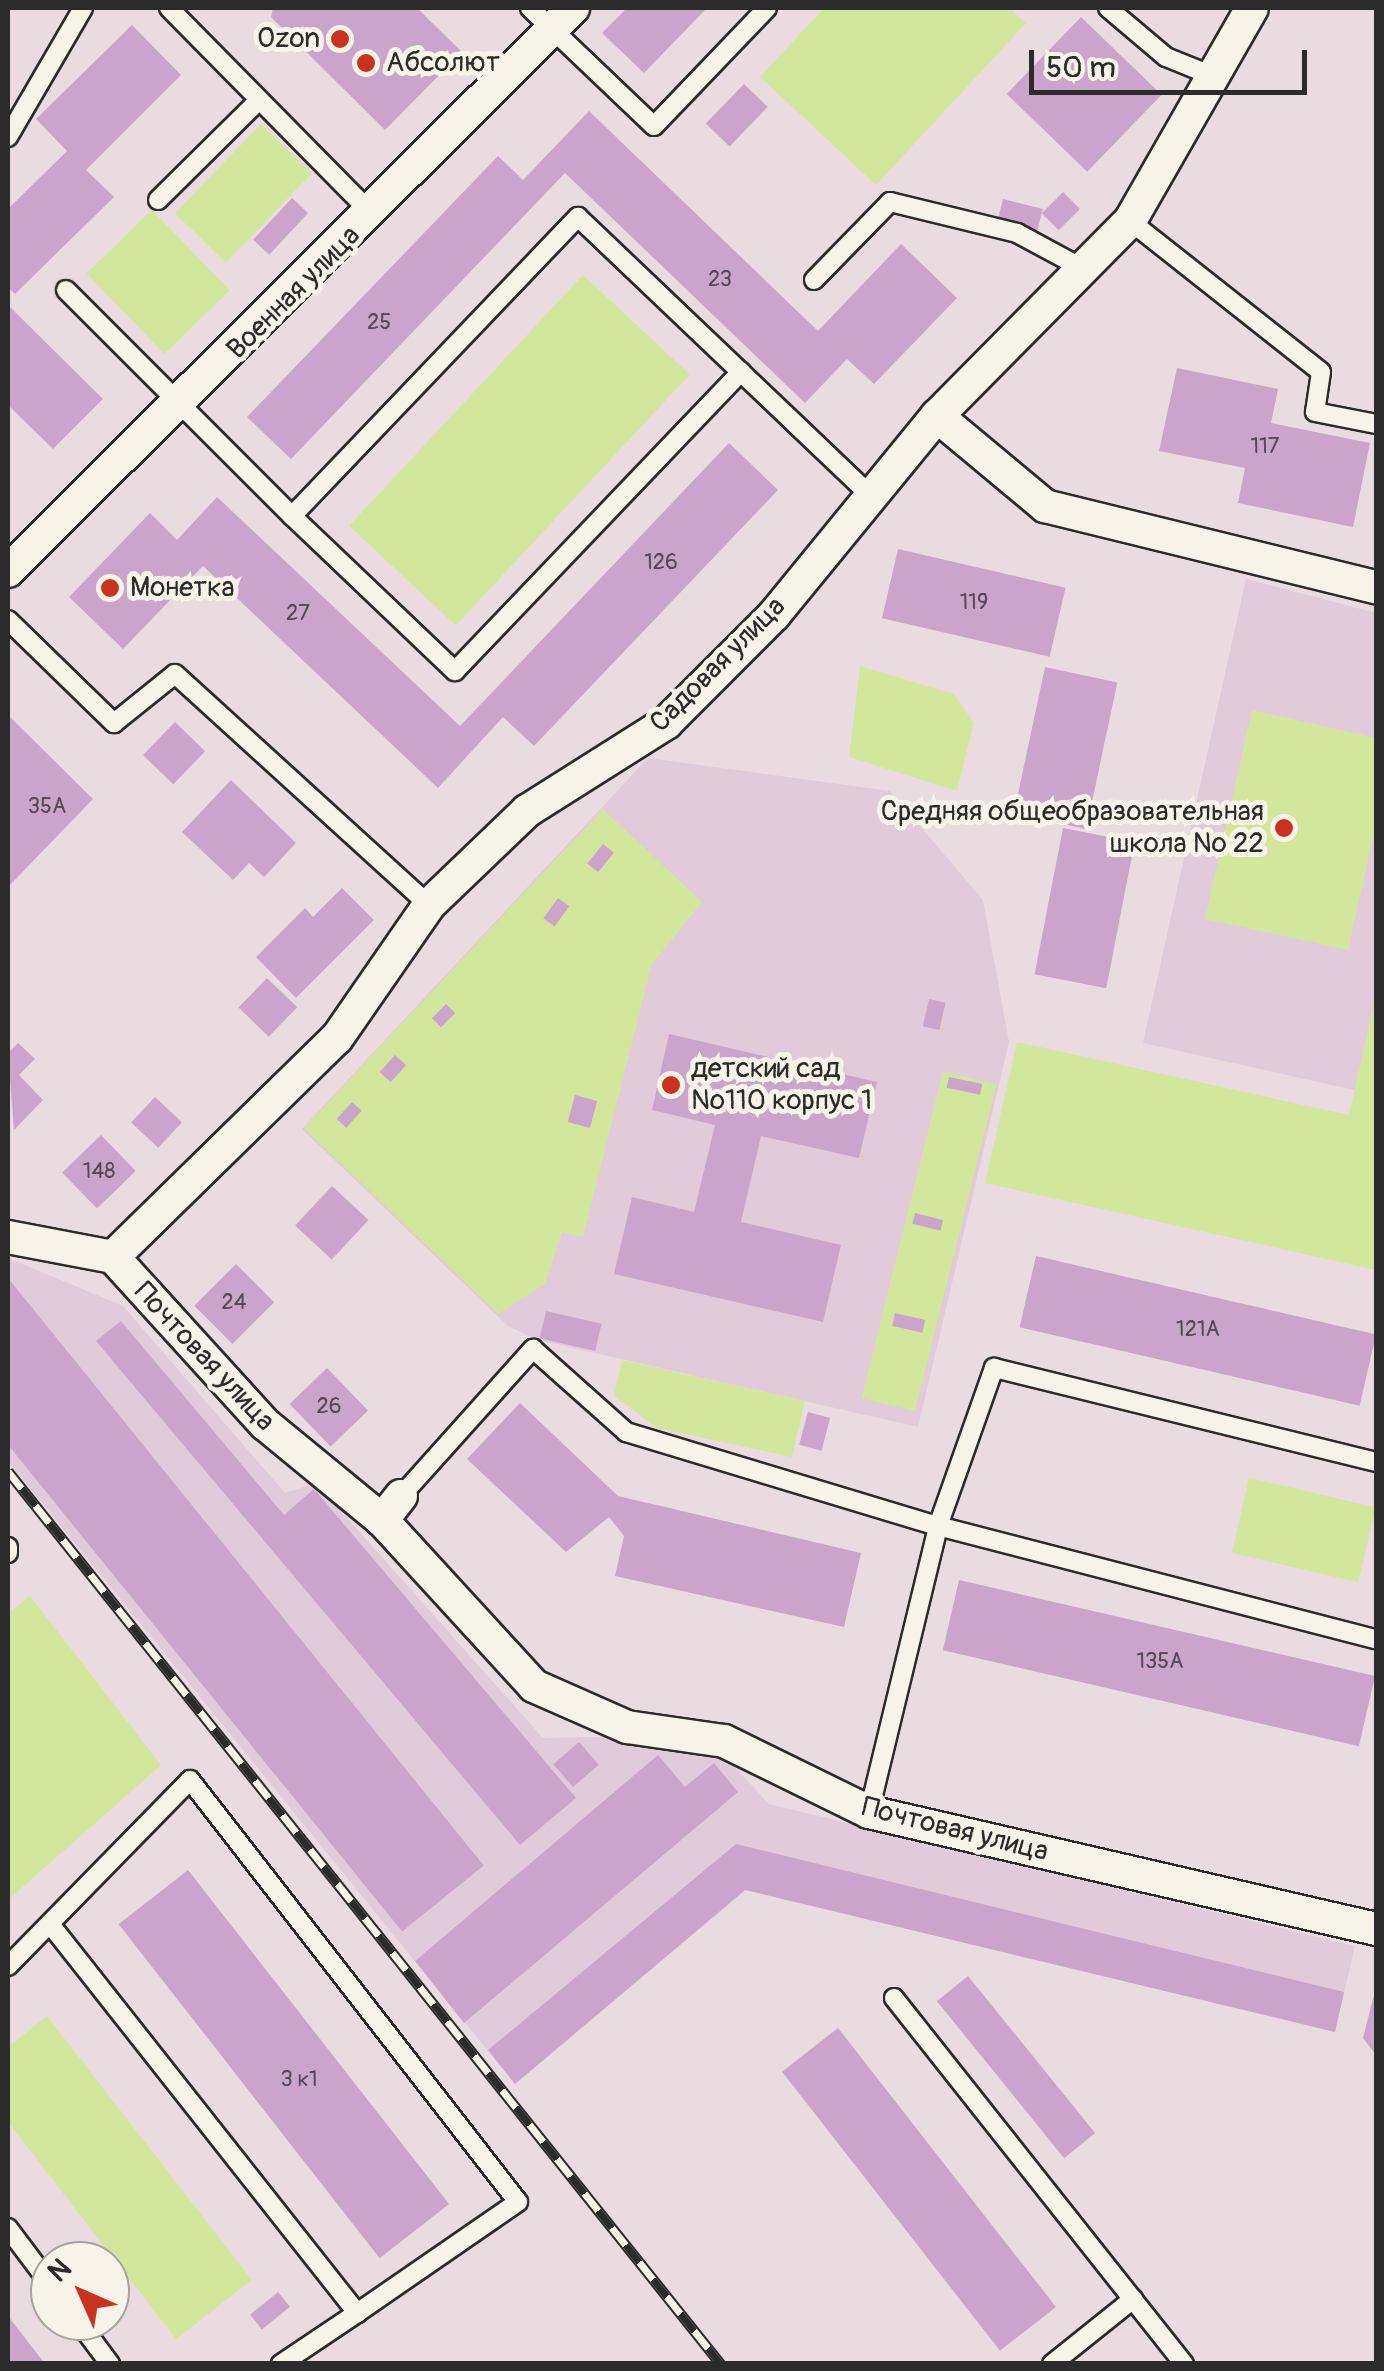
<!DOCTYPE html>
<meta charset="utf-8">
<style>
body{margin:0}
#map{position:relative;width:1384px;height:2371px;overflow:hidden;background:#eadbe0;font-family:Pangolin,sans-serif}
div>[style]{position:absolute}
.built>*{inset:0;background:#e1cada}
.green>*{inset:0;background:#d3e79c;transform-origin:0 0}
.building>*{inset:0;background:#cba4cc;transform-origin:0 0}
.roads{filter:drop-shadow(2px 0 #2b2b2b) drop-shadow(-2px 0 #2b2b2b) drop-shadow(0 2px #2b2b2b) drop-shadow(0 -2px #2b2b2b)}
.service>*{height:18px;margin:-9px;padding:0 9px;transform-origin:9px;border-radius:9px;background:#f7f3e8}
.minor>*{height:32px;margin:-16px;padding:0 16px;transform-origin:16px;border-radius:16px;background:#f7f3e8}
.rail>*{height:11px;margin-top:-5.5px;transform-origin:0;background:repeating-linear-gradient(90deg,#f7f3e8 0 22px,#2b2b2b 0 44px);box-sizing:border-box;border-block:2px solid #2b2b2b}
.dots>*{width:28px;height:28px;translate:-50% -50%;box-sizing:border-box;border:5px solid #f7f3e8;border-radius:50%}
span{translate:-50% -50%;white-space:nowrap;text-align:center;line-height:1.15;-webkit-text-stroke:10px #f7f3e8;paint-order:stroke}
.number-label{font-size:22px;color:#534953}
.number-label span{-webkit-text-stroke-width:0}
.poi-label{font-size:28px;color:#2b2b2b}
.right{translate:-100% -50%;text-align:right}
.left{translate:0 -50%;text-align:left}
.street-label{font-size:28px;color:#2b2b2b}
.frame{position:absolute;inset:0;border:10px solid #2b2b2b;pointer-events:none}
.north{position:absolute;left:30px;top:2241px;width:100px;height:100px;box-sizing:border-box;background:#f7f3e8;border:2px solid #a5a39c;border-radius:50%;rotate:315deg;font-size:28px;font-weight:700;line-height:40px;text-align:center;color:#2b2b2b}
.north::after{content:'';display:block;margin:auto;width:35px;height:45px;background:#c8321e;clip-path:polygon(50% 0,100% 100%,50% 72%,0 100%)}
.scale{position:absolute;left:1029px;top:50px;width:278px;height:45px;box-sizing:border-box;border:5px solid #2b2b2b;border-top:0;padding-left:12px;font-size:30px;line-height:35px;white-space:nowrap;color:#2b2b2b;-webkit-text-stroke:8px #f7f3e8;paint-order:stroke}
</style>
<div id="map">
<div class="built">
<i style="clip-path:polygon(1246px 579px,1376px 613px,1376px 1095px,1143px 1043px)"></i>
<i style="clip-path:polygon(648px 758px,890px 791px,983px 900px,1009px 1042px,918px 1427px,538px 1340px,508px 1326px,302px 1129px)"></i>
<i style="clip-path:polygon(8px 1258px,123px 1306px,285px 1493px,316px 1483px,543px 1738px,705px 1735px,769px 1804px,1355px 1946px,1335px 2032px,746px 1890px,515px 2084px,8px 1461px)"></i>
</div>
<div class="green">
<i style="clip-path:polygon(824px 8px,1009px 8px,1026px 23px,876px 185px,760px 77px)"></i>
<i style="left:261px;top:124px;width:71px;height:124px;rotate:44deg"></i>
<i style="left:152px;top:210px;width:112px;height:91px;rotate:46deg"></i>
<i style="left:583px;top:275px;width:146px;height:343px;rotate:43deg"></i>
<i style="clip-path:polygon(860px 666px,954px 694px,974px 723px,957px 791px,849px 757px)"></i>
<i style="clip-path:polygon(1252px 710px,1376px 738px,1376px 824px,1348px 950px,1205px 919px)"></i>
<i style="clip-path:polygon(603px 809px,702px 902px,652px 964px,583px 1237px,562px 1232px,545px 1284px,498px 1314px,304px 1128px)"></i>
<i style="clip-path:polygon(1376px 993px,1376px 1270px,985px 1183px,1017px 1042px,1349px 1115px)"></i>
<i style="left:943px;top:1071px;width:55px;height:337px;rotate:14deg"></i>
<i style="clip-path:polygon(622px 1360px,805px 1401px,792px 1457px,657px 1428px,614px 1396px)"></i>
<i style="left:1249px;top:1478px;width:130px;height:77px;rotate:13deg"></i>
<i style="clip-path:polygon(30px 1596px,161px 1765px,8px 1900px,8px 1614px)"></i>
<i style="clip-path:polygon(47px 2016px,252px 2280px,176px 2339px,8px 2122px,8px 2047px)"></i>
</div>
<div class="building">
<i style="clip-path:polygon(273px 8px,417px 8px,462px 52px,385px 130px,271px 17px)"></i>
<i style="clip-path:polygon(627px 8px,707px 8px,644px 73px,602px 33px)"></i>
<i style="left:1081px;top:17px;width:112px;height:107px;rotate:44deg"></i>
<i style="clip-path:polygon(132px 25px,181px 75px,86px 170px,114px 197px,15px 294px,8px 287px,8px 209px,67px 151px,36px 119px)"></i>
<i style="left:744px;top:84px;width:33px;height:55px;rotate:44deg"></i>
<i style="clip-path:polygon(589px 111px,818px 331px,901px 244px,957px 298px,874px 384px,847px 359px,805px 403px,565px 173px,291px 459px,247px 417px,498px 156px,523px 180px)"></i>
<i style="left:1063px;top:192px;width:24px;height:30px;rotate:45deg"></i>
<i style="left:292px;top:198px;width:22px;height:57px;rotate:43deg"></i>
<i style="left:1003px;top:199px;width:41px;height:23px;rotate:14deg"></i>
<i style="clip-path:polygon(8px 305px,103px 399px,53px 449px,8px 405px)"></i>
<i style="clip-path:polygon(1177px 368px,1278px 389px,1271px 423px,1370px 443px,1353px 527px,1238px 503px,1245px 468px,1159px 451px)"></i>
<i style="clip-path:polygon(729px 443px,778px 490px,534px 746px,503px 717px,438px 788px,203px 566px,123px 649px,69px 597px,150px 513px,177px 540px,217px 497px,460px 726px)"></i>
<i style="left:898px;top:549px;width:172px;height:71px;rotate:13deg"></i>
<i style="left:1045px;top:667px;width:74px;height:150px;rotate:12deg"></i>
<i style="clip-path:polygon(8px 715px,93px 799px,8px 887px)"></i>
<i style="left:175px;top:722px;width:42px;height:46px;rotate:44deg"></i>
<i style="clip-path:polygon(231px 780px,296px 843px,264px 877px,249px 863px,233px 880px,182px 832px)"></i>
<i style="left:1063px;top:828px;width:73px;height:149px;rotate:11deg"></i>
<i style="left:603px;top:844px;width:14px;height:25px;rotate:39deg"></i>
<i style="clip-path:polygon(342px 888px,374px 920px,296px 998px,256px 957px,305px 908px,313px 917px)"></i>
<i style="left:558px;top:898px;width:14px;height:25px;rotate:36deg"></i>
<i style="left:267px;top:978px;width:42px;height:41px;rotate:44deg"></i>
<i style="left:929px;top:999px;width:17px;height:28px;rotate:13deg"></i>
<i style="left:446px;top:1004px;width:13px;height:20px;rotate:45deg"></i>
<i style="clip-path:polygon(669px 1034px,877px 1082px,859px 1158px,761px 1136px,741px 1222px,841px 1245px,823px 1322px,614px 1274px,632px 1197px,694px 1212px,715px 1125px,652px 1110px)"></i>
<i style="clip-path:polygon(18px 1043px,35px 1059px,19px 1075px,43px 1100px,14px 1130px,8px 1053px)"></i>
<i style="left:395px;top:1055px;width:15px;height:23px;rotate:42deg"></i>
<i style="left:949px;top:1077px;width:34px;height:11px;rotate:12deg"></i>
<i style="left:575px;top:1095px;width:23px;height:28px;rotate:15deg"></i>
<i style="left:155px;top:1097px;width:37px;height:35px;rotate:43deg"></i>
<i style="left:352px;top:1102px;width:13px;height:23px;rotate:42deg"></i>
<i style="left:101px;top:1135px;width:50px;height:54px;rotate:46deg"></i>
<i style="left:332px;top:1186px;width:50px;height:54px;rotate:43deg"></i>
<i style="left:915px;top:1213px;width:29px;height:11px;rotate:14deg"></i>
<i style="left:1036px;top:1256px;width:349px;height:73px;rotate:13deg"></i>
<i style="left:236px;top:1264px;width:54px;height:59px;rotate:45deg"></i>
<i style="left:8px;top:1278px;width:756px;height:105px;rotate:51deg"></i>
<i style="left:546px;top:1311px;width:57px;height:28px;rotate:13deg"></i>
<i style="left:895px;top:1313px;width:31px;height:13px;rotate:13deg"></i>
<i style="clip-path:polygon(121px 1321px,284px 1515px,314px 1489px,576px 1798px,520px 1845px,96px 1341px)"></i>
<i style="left:327px;top:1368px;width:59px;height:52px;rotate:46deg"></i>
<i style="clip-path:polygon(520px 1403px,618px 1496px,861px 1553px,844px 1627px,615px 1576px,624px 1536px,609px 1517px,566px 1552px,467px 1459px)"></i>
<i style="left:808px;top:1412px;width:23px;height:34px;rotate:15deg"></i>
<i style="left:959px;top:1580px;width:427px;height:72px;rotate:13deg"></i>
<i style="left:579px;top:1742px;width:30px;height:34px;rotate:49deg"></i>
<i style="clip-path:polygon(658px 1755px,685px 1787px,714px 1763px,738px 1792px,464px 2023px,415px 1961px)"></i>
<i style="clip-path:polygon(736px 1844px,1344px 1992px,1335px 2032px,745px 1890px,515px 2084px,488px 2050px)"></i>
<i style="left:188px;top:1870px;width:424px;height:88px;rotate:52deg"></i>
<i style="left:968px;top:1976px;width:202px;height:40px;rotate:51deg"></i>
<i style="clip-path:polygon(1375px 1991px,1376px 1991px,1376px 2055px,1363px 2038px)"></i>
<i style="left:838px;top:2028px;width:354px;height:71px;rotate:52deg"></i>
<i style="left:278px;top:2292px;width:19px;height:36px;rotate:51deg"></i>
<i style="clip-path:polygon(8px 2316px,45px 2364px,8px 2364px)"></i>
</div>
<div class="roads">
<div class="service">
<i style="left:169px;top:8px;width:289px;rotate:45.4deg"></i>
<i style="left:530px;top:8px;width:171px;rotate:43.6deg"></i>
<i style="left:654px;top:126px;width:163px;rotate:-46.2deg"></i>
<i style="left:1108px;top:8px;width:76px;rotate:40.2deg"></i>
<i style="left:1166px;top:57px;width:51px;rotate:22deg"></i>
<i style="left:8px;top:137px;width:149px;rotate:-59.8deg"></i>
<i style="left:158px;top:200px;width:142px;rotate:-44.7deg"></i>
<i style="left:1130px;top:221px;width:243px;rotate:38.3deg"></i>
<i style="left:1321px;top:372px;width:40px;rotate:98.5deg"></i>
<i style="left:1315px;top:412px;width:62px;rotate:11.1deg"></i>
<i style="left:814px;top:280px;width:109px;rotate:-45.7deg"></i>
<i style="left:890px;top:202px;width:131px;rotate:13.7deg"></i>
<i style="left:1017px;top:233px;width:74px;rotate:28.3deg"></i>
<i style="left:66px;top:290px;width:320px;rotate:45deg"></i>
<i style="left:292px;top:516px;width:414px;rotate:-46.3deg"></i>
<i style="left:578px;top:217px;width:405px;rotate:43.6deg"></i>
<i style="left:292px;top:516px;width:225px;rotate:43.6deg"></i>
<i style="left:455px;top:671px;width:414px;rotate:-46.3deg"></i>
<i style="left:8px;top:620px;width:148px;rotate:44.2deg"></i>
<i style="left:114px;top:723px;width:78px;rotate:-38.8deg"></i>
<i style="left:175px;top:674px;width:343px;rotate:42.3deg"></i>
<i style="left:401px;top:1496px;width:198px;rotate:-48.1deg"></i>
<i style="left:533px;top:1349px;width:125px;rotate:41.7deg"></i>
<i style="left:626px;top:1432px;width:326px;rotate:16.8deg"></i>
<i style="left:938px;top:1526px;width:452px;rotate:14.5deg"></i>
<i style="left:8px;top:1547px;width:6px;rotate:90deg"></i>
<i style="left:869px;top:1812px;width:294px;rotate:-76.4deg"></i>
<i style="left:938px;top:1526px;width:168px;rotate:-70.5deg"></i>
<i style="left:994px;top:1368px;width:393px;rotate:13.8deg"></i>
<i style="left:50px;top:1924px;width:496px;rotate:51.7deg"></i>
<i style="left:357px;top:2313px;width:92px;rotate:146.1deg"></i>
<i style="left:8px;top:1966px;width:260px;rotate:-45.6deg"></i>
<i style="left:190px;top:1780px;width:534px;rotate:52.14deg"></i>
<i style="left:518px;top:2202px;width:196px;rotate:145.4deg"></i>
<i style="left:894px;top:1998px;width:467px;rotate:51.6deg"></i>
<i style="left:8px;top:2228px;width:70px;rotate:53.1deg"></i>
<i style="left:78px;top:2321px;width:54px;rotate:53.3deg"></i>
<i style="left:1052px;top:2364px;width:104px;rotate:-38.7deg"></i>
</div>
<div class="minor">
<i style="left:937px;top:416px;width:141px;rotate:39.8deg"></i>
<i style="left:1045px;top:506px;width:341px;rotate:13.8deg"></i>
<i style="left:8px;top:571px;width:798px;rotate:-44.9deg"></i>
<i style="left:8px;top:1237px;width:107px;rotate:10.8deg"></i>
<i style="left:113px;top:1257px;width:226px;rotate:47.7deg"></i>
<i style="left:265px;top:1424px;width:151px;rotate:39.4deg"></i>
<i style="left:113px;top:1257px;width:313px;rotate:-44.4deg"></i>
<i style="left:337px;top:1038px;width:162px;rotate:-55.3deg"></i>
<i style="left:429px;top:905px;width:136px;rotate:-43.8deg"></i>
<i style="left:527px;top:811px;width:165px;rotate:-32.3deg"></i>
<i style="left:666px;top:723px;width:153px;rotate:-45deg"></i>
<i style="left:774px;top:615px;width:257px;rotate:-50.7deg"></i>
<i style="left:937px;top:416px;width:274px;rotate:-45.3deg"></i>
<i style="left:1130px;top:221px;width:245px;rotate:-60.2deg"></i>
<i style="left:401px;top:1496px;width:31px;rotate:128deg"></i>
<i style="left:382px;top:1520px;width:225px;rotate:47.5deg"></i>
<i style="left:534px;top:1686px;width:102px;rotate:23.8deg"></i>
<i style="left:627px;top:1727px;width:98px;rotate:8.2deg"></i>
<i style="left:724px;top:1741px;width:161px;rotate:26.1deg"></i>
<i style="left:869px;top:1812px;width:520px;rotate:12.99deg"></i>
</div>
</div>
<div class="rail">
<i style="left:8px;top:1471px;width:1143px;rotate:51.4deg"></i>
</div>
<div class="dots">
<i style="left:340px;top:39px;background:#c8321e"></i>
<i style="left:366px;top:63px;background:#c8321e"></i>
<i style="left:110px;top:588px;background:#c8321e"></i>
<i style="left:1284px;top:828px;background:#c8321e"></i>
<i style="left:671px;top:1085px;background:#c8321e"></i>
</div>
<div class="number-label">
<span style="left:720px;top:280px">23</span>
<span style="left:379px;top:323px">25</span>
<span style="left:1265px;top:447px">117</span>
<span style="left:661px;top:563px">126</span>
<span style="left:974px;top:603px">119</span>
<span style="left:298px;top:614px">27</span>
<span style="left:47px;top:807px">35А</span>
<span style="left:99px;top:1172px">148</span>
<span style="left:234px;top:1303px">24</span>
<span style="left:1198px;top:1330px">121А</span>
<span style="left:329px;top:1407px">26</span>
<span style="left:1160px;top:1662px">135А</span>
<span style="left:299px;top:2080px">3 к1</span>
</div>
<div class="poi-label">
<span class="right" style="left:320px;top:39px">Ozon</span>
<span class="left" style="left:386px;top:63px">Абсолют</span>
<span class="left" style="left:130px;top:588px">Монетка</span>
<span class="right" style="left:1264px;top:828px">Средняя общеобразовательная<br>школа № 22</span>
<span class="left" style="left:691px;top:1085px">детский сад<br>№110 корпус 1</span>
</div>
<div class="street-label">
<span style="left:294px;top:293px;rotate:-45deg">Военная улица</span>
<span style="left:718px;top:665px;rotate:-45deg">Садовая улица</span>
<span style="left:204px;top:1357px;rotate:47deg">Почтовая улица</span>
<span style="left:955px;top:1830px;rotate:14deg">Почтовая улица</span>
</div>
<div class="frame"></div>
<div class="north">N</div>
<div class="scale">50 m</div>
</div>
